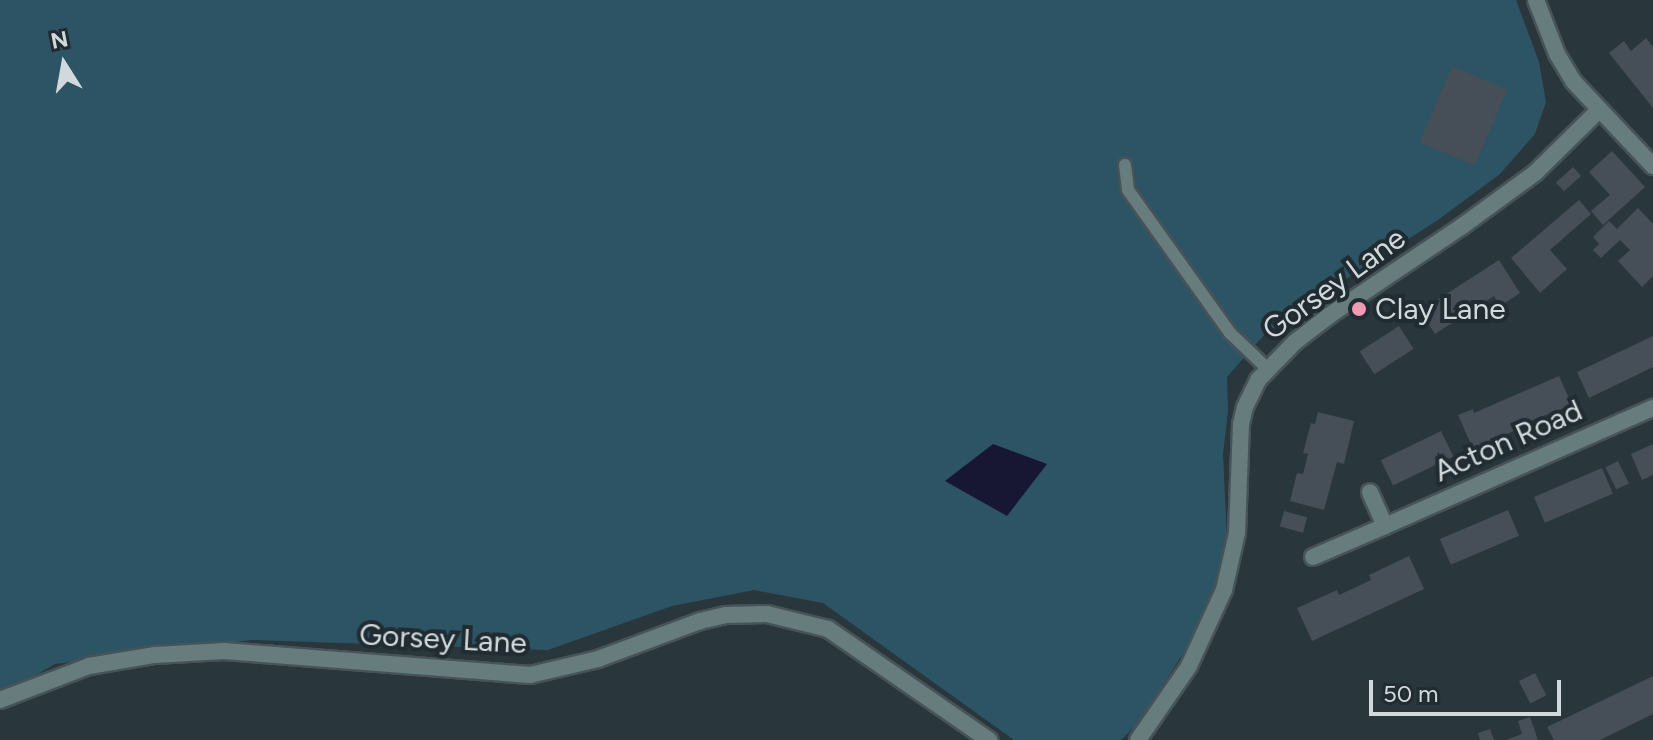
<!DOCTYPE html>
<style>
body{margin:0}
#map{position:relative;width:1653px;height:740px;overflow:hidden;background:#29363b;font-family:Figtree,sans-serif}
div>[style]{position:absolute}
.green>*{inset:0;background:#2d5464}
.water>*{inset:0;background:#171734}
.building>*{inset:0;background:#464e58;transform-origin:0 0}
.roads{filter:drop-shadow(2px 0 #475358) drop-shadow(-2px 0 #475358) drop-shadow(0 2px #475358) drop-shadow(0 -2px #475358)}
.service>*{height:12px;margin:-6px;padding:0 6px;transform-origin:6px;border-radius:6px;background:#677c7d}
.minor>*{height:16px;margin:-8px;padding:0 8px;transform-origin:8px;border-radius:8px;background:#677c7d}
.tertiary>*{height:16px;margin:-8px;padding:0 8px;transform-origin:8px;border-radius:8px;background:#677c7d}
.dots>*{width:22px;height:22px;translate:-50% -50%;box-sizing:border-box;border:4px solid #202c31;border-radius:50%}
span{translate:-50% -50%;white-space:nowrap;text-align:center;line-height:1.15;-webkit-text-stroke:8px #202c31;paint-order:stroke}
.street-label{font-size:30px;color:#d1d9dc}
.poi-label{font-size:30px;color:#d1d9dc}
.left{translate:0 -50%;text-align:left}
.north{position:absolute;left:24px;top:24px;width:80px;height:80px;-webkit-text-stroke:6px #202c31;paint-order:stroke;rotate:349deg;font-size:22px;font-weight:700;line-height:32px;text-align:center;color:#d1d9dc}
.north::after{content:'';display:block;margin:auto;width:28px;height:36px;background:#d1d9dc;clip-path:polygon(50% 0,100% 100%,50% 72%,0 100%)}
.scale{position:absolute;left:1369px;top:680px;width:192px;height:36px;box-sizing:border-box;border:4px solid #d1d9dc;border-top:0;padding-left:10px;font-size:24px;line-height:28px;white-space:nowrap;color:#d1d9dc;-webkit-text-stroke:6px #202c31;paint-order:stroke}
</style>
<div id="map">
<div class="green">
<i style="clip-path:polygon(0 0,1516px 0,1539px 62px,1546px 102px,1535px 134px,1500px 174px,1438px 220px,1302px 307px,1263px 336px,1227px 377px,1228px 411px,1223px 454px,1227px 537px,1223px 569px,1200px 627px,1140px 721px,1121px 740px,1014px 740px,823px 603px,754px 590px,672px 606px,548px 650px,252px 640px,55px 664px,0 696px)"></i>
</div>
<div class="water">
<i style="clip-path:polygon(993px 444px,1047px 464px,1007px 516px,945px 481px)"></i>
</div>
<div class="building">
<i style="clip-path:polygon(1646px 38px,1653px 47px,1653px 108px,1609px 53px,1624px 41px,1631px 51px)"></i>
<i style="left:1452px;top:66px;width:60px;height:83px;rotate:23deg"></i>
<i style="clip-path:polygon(1612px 151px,1645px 187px,1603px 225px,1591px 211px,1610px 195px,1589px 172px)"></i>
<i style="left:1573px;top:167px;width:12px;height:23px;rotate:48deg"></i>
<i style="clip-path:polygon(1579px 200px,1591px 214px,1550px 250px,1567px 269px,1540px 293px,1511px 258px)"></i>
<i style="clip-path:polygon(1638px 208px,1653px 224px,1653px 276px,1642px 287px,1618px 261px,1630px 250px,1620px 240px,1601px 258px,1593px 250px,1599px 244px,1593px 237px,1609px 221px,1617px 229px)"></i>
<i style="clip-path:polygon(1499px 260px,1520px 293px,1500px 306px,1494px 296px,1435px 334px,1420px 311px)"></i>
<i style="left:1399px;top:326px;width:27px;height:47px;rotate:57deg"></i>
<i style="clip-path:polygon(1653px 336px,1653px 367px,1589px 398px,1577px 372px)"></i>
<i style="clip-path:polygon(1559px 376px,1572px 405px,1515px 427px,1516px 430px,1473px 449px,1458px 415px,1473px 409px,1474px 413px)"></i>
<i style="clip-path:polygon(1318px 412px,1354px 421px,1344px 464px,1337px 462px,1324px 510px,1290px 501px,1297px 473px,1303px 474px,1308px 454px,1303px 453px,1311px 423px,1315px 424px)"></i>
<i style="left:1441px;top:431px;width:28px;height:67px;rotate:64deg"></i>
<i style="clip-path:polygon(1653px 444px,1653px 475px,1642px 480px,1631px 454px)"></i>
<i style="left:1618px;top:461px;width:25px;height:14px;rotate:64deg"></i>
<i style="left:1602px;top:468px;width:28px;height:74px;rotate:67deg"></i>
<i style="left:1508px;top:510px;width:28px;height:74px;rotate:67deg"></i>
<i style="left:1284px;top:511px;width:24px;height:16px;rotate:15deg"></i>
<i style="clip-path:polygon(1409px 556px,1424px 589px,1312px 641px,1297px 608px,1337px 590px,1339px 595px,1371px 580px,1369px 575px)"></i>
<i style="left:1535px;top:673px;width:25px;height:18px;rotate:63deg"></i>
<i style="clip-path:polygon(1653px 676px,1653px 714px,1600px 740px,1554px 740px,1547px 727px)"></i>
<i style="clip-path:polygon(1530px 717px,1538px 740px,1506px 740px,1522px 734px,1518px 721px)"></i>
<i style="clip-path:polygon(1490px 729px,1494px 740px,1480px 740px,1478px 733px)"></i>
</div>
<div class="roads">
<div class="service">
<i style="left:1125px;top:165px;width:25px;rotate:83deg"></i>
<i style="left:1128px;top:190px;width:176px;rotate:54.5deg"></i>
<i style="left:1230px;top:333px;width:52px;rotate:43.5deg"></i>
</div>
<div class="minor">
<i style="left:1385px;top:526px;width:293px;rotate:-23.8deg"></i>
<i style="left:1313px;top:557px;width:78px;rotate:-23.3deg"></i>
<i style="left:1385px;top:526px;width:37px;rotate:-114deg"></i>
</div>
<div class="tertiary">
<i style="left:1536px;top:0;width:58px;rotate:68.7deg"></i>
<i style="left:1557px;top:54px;width:31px;rotate:59deg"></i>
<i style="left:1573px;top:81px;width:117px;rotate:46.7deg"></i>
<i style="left:0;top:700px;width:95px;rotate:-20.9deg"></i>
<i style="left:89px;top:666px;width:67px;rotate:-9.5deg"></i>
<i style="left:155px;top:655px;width:69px;rotate:-3.3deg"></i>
<i style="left:224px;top:651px;width:307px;rotate:4.5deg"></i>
<i style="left:530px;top:675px;width:70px;rotate:-13.2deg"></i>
<i style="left:598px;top:659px;width:109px;rotate:-20.4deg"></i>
<i style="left:700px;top:621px;width:26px;rotate:-13deg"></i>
<i style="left:725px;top:615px;width:42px;rotate:-1.4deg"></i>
<i style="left:767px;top:614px;width:63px;rotate:13.8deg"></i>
<i style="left:828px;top:629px;width:196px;rotate:34.6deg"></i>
<i style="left:1138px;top:740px;width:90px;rotate:-55.4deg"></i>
<i style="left:1189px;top:666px;width:84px;rotate:-65.3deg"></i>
<i style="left:1224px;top:590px;width:58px;rotate:-77.2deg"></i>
<i style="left:1237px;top:533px;width:109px;rotate:-87.9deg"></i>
<i style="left:1241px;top:424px;width:17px;rotate:-77deg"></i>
<i style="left:1245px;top:407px;width:30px;rotate:-64deg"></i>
<i style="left:1258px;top:380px;width:53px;rotate:-45.8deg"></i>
<i style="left:1295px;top:342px;width:44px;rotate:-37.6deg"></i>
<i style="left:1330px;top:315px;width:158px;rotate:-33.9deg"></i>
<i style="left:1461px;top:227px;width:92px;rotate:-36.1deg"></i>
<i style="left:1535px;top:173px;width:88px;rotate:-44.5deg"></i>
</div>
</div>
<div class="dots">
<i style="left:1359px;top:309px;background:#f19ab3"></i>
</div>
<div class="street-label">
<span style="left:1334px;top:284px;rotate:-36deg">Gorsey Lane</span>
<span style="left:1508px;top:441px;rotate:-24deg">Acton Road</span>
<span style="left:443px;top:639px;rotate:3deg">Gorsey Lane</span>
</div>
<div class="poi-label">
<span class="left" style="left:1375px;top:309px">Clay Lane</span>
</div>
<div class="north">N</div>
<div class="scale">50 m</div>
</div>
